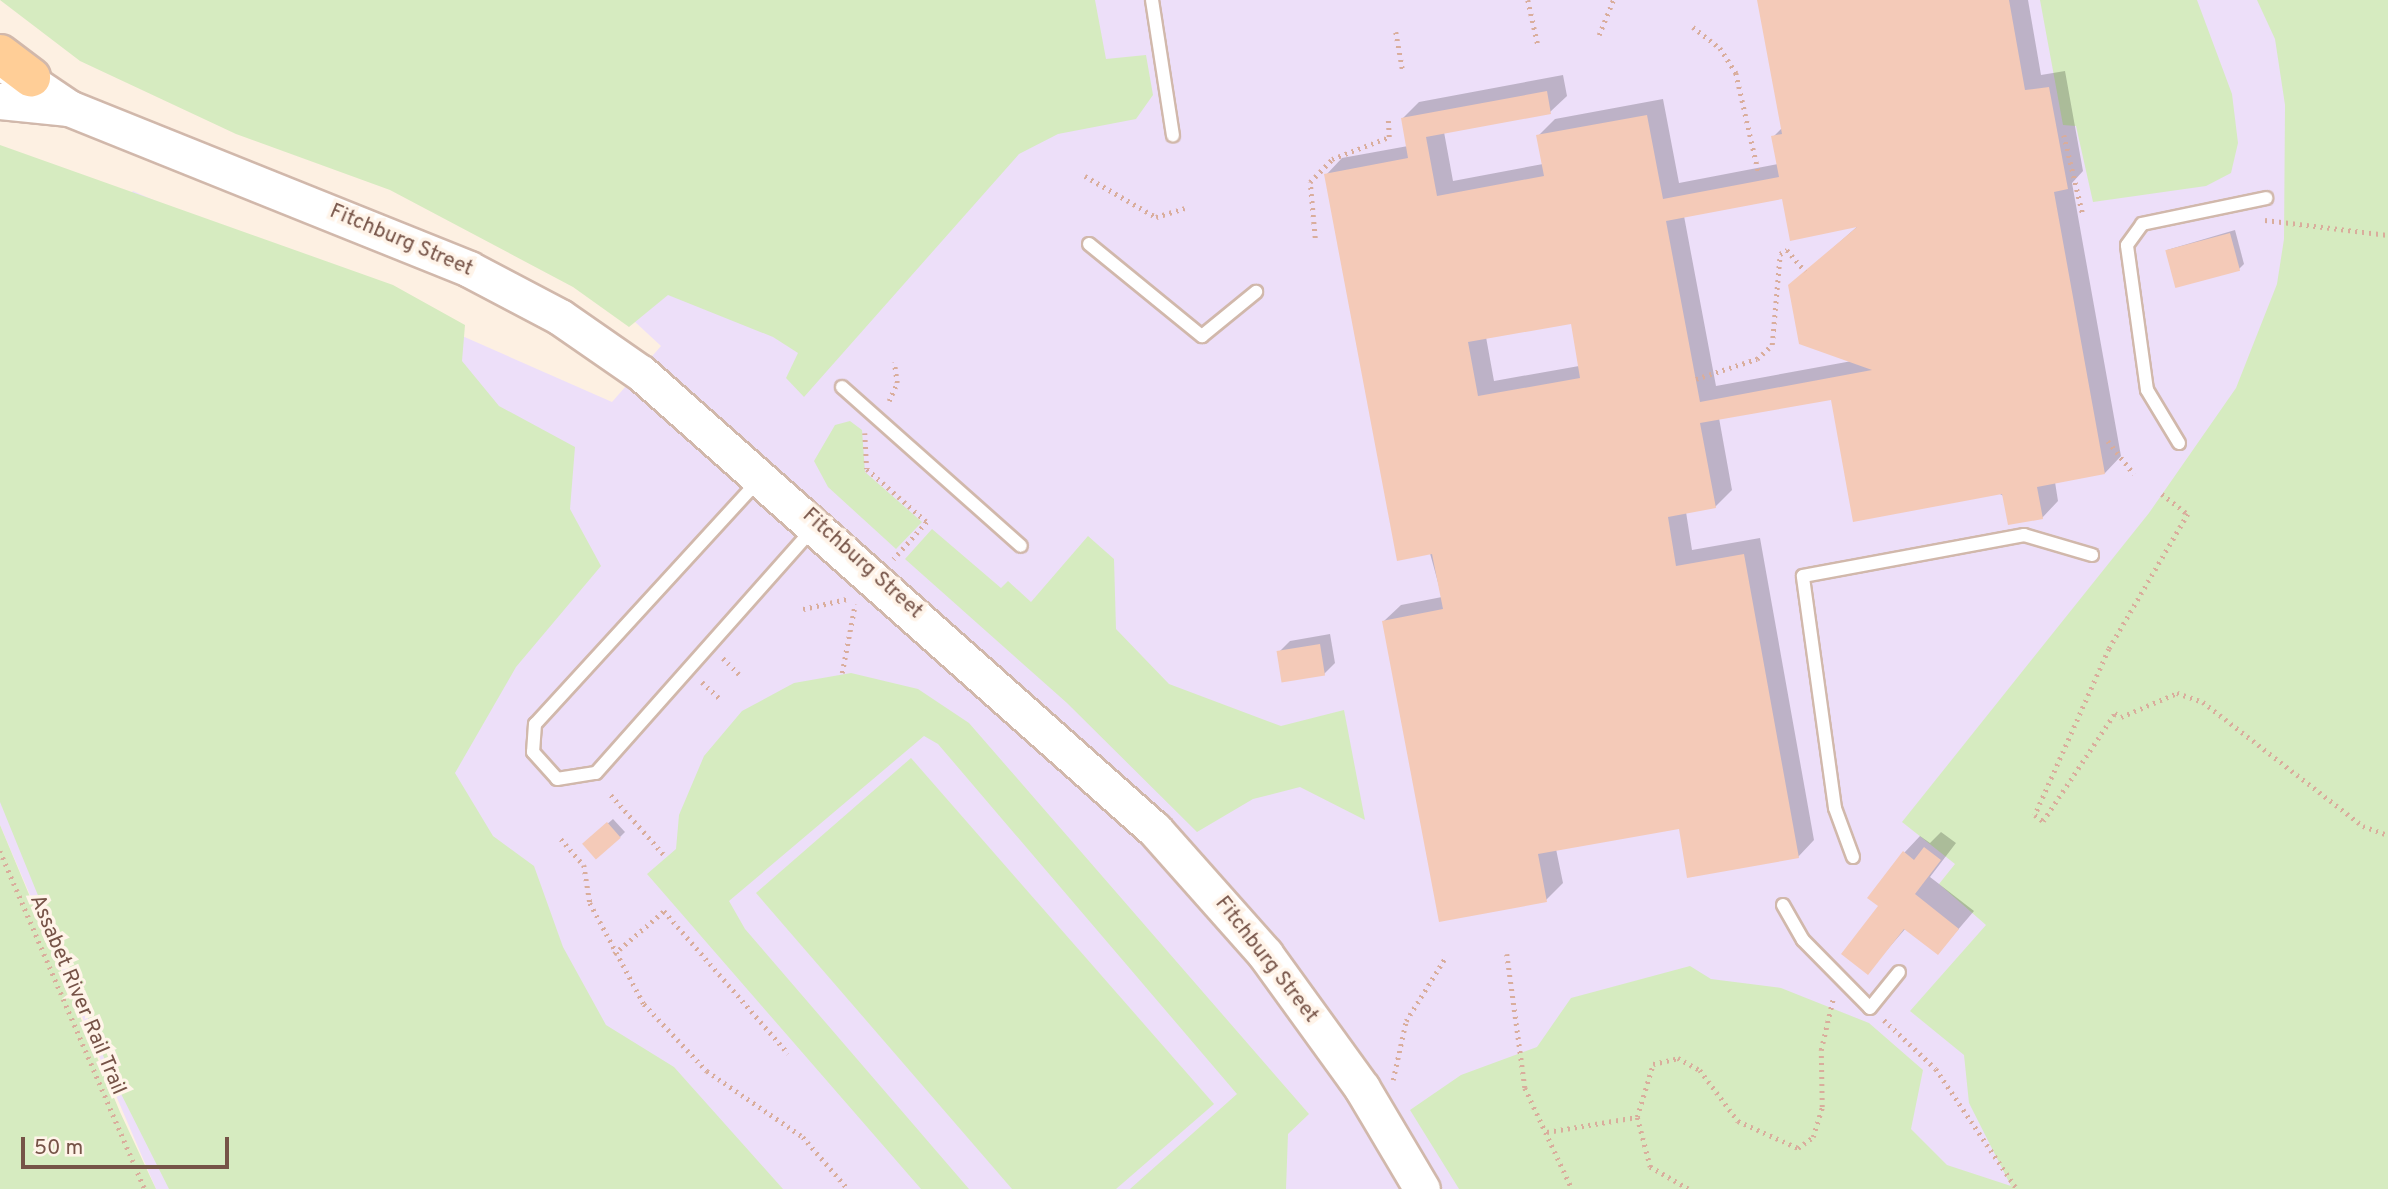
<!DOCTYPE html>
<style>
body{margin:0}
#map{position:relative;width:2388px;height:1189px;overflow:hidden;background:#fdf0e2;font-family:Overpass,sans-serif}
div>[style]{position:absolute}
.education>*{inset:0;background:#eddff9}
.green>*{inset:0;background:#d6ebc0}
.shadow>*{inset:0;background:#0003}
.building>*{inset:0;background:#f4cab8;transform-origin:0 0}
.path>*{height:4.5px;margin-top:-2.25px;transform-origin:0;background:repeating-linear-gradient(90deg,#d9ad9c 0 2px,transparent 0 7px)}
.roads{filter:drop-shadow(2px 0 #d1b8ab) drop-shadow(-2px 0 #d1b8ab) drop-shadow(0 2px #d1b8ab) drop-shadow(0 -2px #d1b8ab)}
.lane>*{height:12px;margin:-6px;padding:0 6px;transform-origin:6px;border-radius:6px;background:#fff}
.secondary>*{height:35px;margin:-17.5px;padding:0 17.5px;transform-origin:17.5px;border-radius:17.5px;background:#fff}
.primary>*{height:38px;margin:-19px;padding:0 19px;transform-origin:19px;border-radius:19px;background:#ffce97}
span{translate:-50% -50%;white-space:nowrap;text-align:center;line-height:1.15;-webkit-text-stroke:7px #fff4e9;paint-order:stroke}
.street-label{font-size:21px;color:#765347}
.scale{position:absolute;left:21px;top:1137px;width:208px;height:32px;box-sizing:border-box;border:4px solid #765347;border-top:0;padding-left:9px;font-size:21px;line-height:24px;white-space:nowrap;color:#765347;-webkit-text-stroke:5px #fff4e9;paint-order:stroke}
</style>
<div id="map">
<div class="education">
<i style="clip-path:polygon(464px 0,2388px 0,2298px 1189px,156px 1189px,0 825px,0 356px,133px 191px,612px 402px,661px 346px,553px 246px)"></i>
</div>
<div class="green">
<i style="clip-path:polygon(0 0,1095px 0,1106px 59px,1146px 55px,1153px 95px,1136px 119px,1058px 134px,1019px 154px,804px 397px,786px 378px,798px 353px,773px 337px,668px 295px,629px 327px,573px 287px,390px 190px,236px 134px,80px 61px)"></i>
<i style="clip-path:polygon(2040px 0,2197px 0,2232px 94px,2238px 143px,2231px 173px,2206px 186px,2093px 202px,2076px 126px,2063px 125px)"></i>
<i style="clip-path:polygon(2257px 0,2388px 0,2388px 1189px,1459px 1189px,1410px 1110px,1461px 1075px,1537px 1047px,1571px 998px,1690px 966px,1711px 979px,1781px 988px,1869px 1023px,1923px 1070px,1911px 1129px,1947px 1165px,2011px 1186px,1969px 1103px,1964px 1055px,1910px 1011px,1986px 925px,1939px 884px,1955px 864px,1902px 822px,2149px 513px,2236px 388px,2277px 284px,2284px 239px,2285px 105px,2275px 39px)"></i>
<i style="clip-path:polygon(0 145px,393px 285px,465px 325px,462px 361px,499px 406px,575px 447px,570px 509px,601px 566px,516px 667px,455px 773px,493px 836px,534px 866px,563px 947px,606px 1025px,674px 1067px,783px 1189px,169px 1189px,109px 1070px,0 802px)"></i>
<i style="clip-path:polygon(850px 421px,862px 430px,865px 472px,922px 522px,896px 549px,828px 487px,814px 461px,835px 425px)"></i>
<i style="clip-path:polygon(932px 529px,1001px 588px,1008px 581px,1031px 602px,1088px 536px,1114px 559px,1116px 629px,1169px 684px,1281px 726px,1344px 710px,1365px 820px,1300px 787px,1253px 799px,1197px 832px,1067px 703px,905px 559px)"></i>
<i style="clip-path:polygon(851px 673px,918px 689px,969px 723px,1309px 1114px,1288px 1134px,1286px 1189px,1130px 1189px,1237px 1094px,938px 744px,924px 736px,729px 901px,745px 929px,969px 1189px,921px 1189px,647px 874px,676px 849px,679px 815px,704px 756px,742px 711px,794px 683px)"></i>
<i style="clip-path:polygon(911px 758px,1214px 1104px,1116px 1189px,1012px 1189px,756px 893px)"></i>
<i style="clip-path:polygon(0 825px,120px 1112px,156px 1189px,0 1189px)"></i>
</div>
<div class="shadow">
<i style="clip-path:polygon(evenodd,1759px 0,2028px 0,2041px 75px,2065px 71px,2083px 171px,2072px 183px,2121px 456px,2105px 473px,2055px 482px,2058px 501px,2042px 518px,1832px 398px,1719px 418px,1732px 490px,1715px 507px,1686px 512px,1692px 550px,1760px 538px,1814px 840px,1798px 857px,1680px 827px,1556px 849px,1563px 883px,1546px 900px,1384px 621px,1401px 605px,1442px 597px,1326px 175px,1342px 158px,1408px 146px,1402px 119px,1419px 102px,1563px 75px,1567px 96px,1550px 112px,1444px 132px,1453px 181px,1543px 164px,1538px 136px,1555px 119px,1663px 99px,1679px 183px,1778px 164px,1773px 137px,1783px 127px,1759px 0,1783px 197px,1859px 225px,1790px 286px,1852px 361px,1716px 386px,1684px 216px,1783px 197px,1759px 0,1572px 322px,1579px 366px,1494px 381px,1486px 337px,1572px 322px)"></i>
<i style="clip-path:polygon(2235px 230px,2244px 264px,2239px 269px,2167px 250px)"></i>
<i style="clip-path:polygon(1330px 634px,1335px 663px,1324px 674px,1279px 652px,1290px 641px)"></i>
<i style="clip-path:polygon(613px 819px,625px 832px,620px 837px,590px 839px)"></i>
<i style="clip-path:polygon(1941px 832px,1956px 843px,1930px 877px,1974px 911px,1938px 953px,1906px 928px,1868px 972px,1880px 906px,1904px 853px,1920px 836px,1930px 843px)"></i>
</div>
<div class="building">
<i style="clip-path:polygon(evenodd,1757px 0,2009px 0,2025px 90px,2049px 87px,2068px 189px,2054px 192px,2105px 474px,2037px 487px,2043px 519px,2008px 525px,2002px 494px,1853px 522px,1831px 400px,1700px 423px,1716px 508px,1668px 517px,1676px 566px,1744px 554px,1799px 858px,1687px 878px,1679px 829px,1538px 854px,1547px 902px,1439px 922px,1382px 621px,1443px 609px,1432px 554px,1397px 561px,1324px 174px,1408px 158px,1401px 118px,1547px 91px,1551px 114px,1426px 137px,1437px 196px,1544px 176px,1536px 135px,1647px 115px,1663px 199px,1779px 177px,1771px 136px,1782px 134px,1757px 0,1782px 199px,1790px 241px,1857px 227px,1788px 285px,1799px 344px,1872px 370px,1700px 402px,1666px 221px,1782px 199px,1757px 0,1571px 324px,1580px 378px,1478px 396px,1468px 342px,1571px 324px)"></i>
<i style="left:2230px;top:233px;width:39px;height:67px;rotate:75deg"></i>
<i style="left:1320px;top:644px;width:32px;height:44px;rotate:81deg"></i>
<i style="left:607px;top:822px;width:21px;height:33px;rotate:49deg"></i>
<i style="clip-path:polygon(1924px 847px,1941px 860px,1915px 894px,1959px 929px,1938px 955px,1904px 929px,1868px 975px,1841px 954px,1878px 906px,1867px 898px,1903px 851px,1914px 860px)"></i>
</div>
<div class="path">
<i style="left:1528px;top:0;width:46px;rotate:77.5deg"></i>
<i style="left:1693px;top:27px;width:34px;rotate:38deg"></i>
<i style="left:1720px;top:48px;width:30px;rotate:57deg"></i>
<i style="left:1736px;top:73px;width:104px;rotate:77.2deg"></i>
<i style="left:1396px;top:32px;width:40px;rotate:80deg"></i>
<i style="left:1599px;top:35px;width:38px;rotate:-68deg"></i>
<i style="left:2064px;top:135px;width:82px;rotate:76.6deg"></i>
<i style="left:1085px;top:176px;width:82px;rotate:30deg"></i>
<i style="left:1156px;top:217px;width:30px;rotate:-17deg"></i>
<i style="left:2265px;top:220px;width:124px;rotate:7deg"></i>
<i style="left:1315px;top:238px;width:56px;rotate:-95.1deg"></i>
<i style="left:1310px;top:182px;width:32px;rotate:-46deg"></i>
<i style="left:1332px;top:159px;width:61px;rotate:-21.1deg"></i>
<i style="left:1389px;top:137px;width:17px;rotate:-93deg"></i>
<i style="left:1696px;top:379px;width:64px;rotate:-18.2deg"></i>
<i style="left:1757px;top:359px;width:21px;rotate:-43deg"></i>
<i style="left:1772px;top:345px;width:91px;rotate:-85deg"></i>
<i style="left:1780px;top:254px;width:8px;rotate:-30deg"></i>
<i style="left:1787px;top:250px;width:28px;rotate:49deg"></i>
<i style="left:889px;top:401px;width:20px;rotate:-66deg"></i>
<i style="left:897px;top:383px;width:21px;rotate:-98deg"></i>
<i style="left:865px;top:433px;width:36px;rotate:87deg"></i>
<i style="left:867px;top:469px;width:80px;rotate:41.5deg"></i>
<i style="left:927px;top:522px;width:50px;rotate:131.7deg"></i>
<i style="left:2108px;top:441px;width:42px;rotate:51.8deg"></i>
<i style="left:2162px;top:494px;width:33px;rotate:38deg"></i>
<i style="left:2188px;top:514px;width:156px;rotate:120.3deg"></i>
<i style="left:2109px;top:649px;width:182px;rotate:114deg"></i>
<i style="left:2035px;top:815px;width:10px;rotate:37deg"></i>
<i style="left:2043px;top:821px;width:130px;rotate:-56.3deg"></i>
<i style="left:2115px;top:713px;width:7px;rotate:34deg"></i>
<i style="left:2121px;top:717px;width:61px;rotate:-23.2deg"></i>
<i style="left:2177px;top:693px;width:28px;rotate:19deg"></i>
<i style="left:2203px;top:702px;width:202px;rotate:37.8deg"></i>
<i style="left:2363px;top:826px;width:27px;rotate:20deg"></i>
<i style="left:803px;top:609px;width:45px;rotate:-12.8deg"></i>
<i style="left:723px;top:658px;width:24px;rotate:45deg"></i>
<i style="left:842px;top:673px;width:70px;rotate:-79.3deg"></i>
<i style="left:702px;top:682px;width:23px;rotate:43deg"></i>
<i style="left:611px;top:795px;width:83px;rotate:48.4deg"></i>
<i style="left:561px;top:839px;width:35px;rotate:49deg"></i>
<i style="left:584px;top:865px;width:38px;rotate:81deg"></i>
<i style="left:590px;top:903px;width:115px;rotate:61.9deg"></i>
<i style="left:644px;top:1004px;width:92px;rotate:46.8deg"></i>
<i style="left:707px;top:1071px;width:116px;rotate:34.5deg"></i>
<i style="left:803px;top:1137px;width:69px;rotate:49.1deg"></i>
<i style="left:0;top:851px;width:368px;rotate:66.8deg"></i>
<i style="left:614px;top:954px;width:66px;rotate:-40.7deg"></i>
<i style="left:664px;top:911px;width:189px;rotate:48.9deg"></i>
<i style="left:1507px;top:954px;width:135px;rotate:82.3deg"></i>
<i style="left:1525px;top:1088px;width:111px;rotate:65deg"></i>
<i style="left:1884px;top:1020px;width:71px;rotate:43.3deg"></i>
<i style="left:1936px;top:1069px;width:145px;rotate:56deg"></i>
<i style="left:1393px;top:1080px;width:60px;rotate:-77.6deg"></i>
<i style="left:1406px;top:1021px;width:74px;rotate:-58.2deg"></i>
<i style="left:1547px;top:1132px;width:91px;rotate:-9.5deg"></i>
<i style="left:1688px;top:1189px;width:44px;rotate:-149.9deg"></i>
<i style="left:1650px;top:1167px;width:52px;rotate:-104.6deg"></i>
<i style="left:1637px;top:1117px;width:55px;rotate:-73.2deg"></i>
<i style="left:1653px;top:1064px;width:26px;rotate:-13deg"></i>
<i style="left:1678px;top:1058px;width:25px;rotate:29deg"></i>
<i style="left:1700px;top:1070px;width:64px;rotate:53.3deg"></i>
<i style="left:1738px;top:1121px;width:66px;rotate:24.2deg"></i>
<i style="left:1798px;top:1148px;width:19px;rotate:-36deg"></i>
<i style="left:1813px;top:1137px;width:31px;rotate:-73deg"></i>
<i style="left:1822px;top:1107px;width:57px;rotate:-91deg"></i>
<i style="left:1821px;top:1050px;width:52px;rotate:-76.8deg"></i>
</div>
<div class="roads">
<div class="lane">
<i style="left:1152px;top:0;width:137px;rotate:81.2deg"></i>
<i style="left:1089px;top:244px;width:146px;rotate:39.2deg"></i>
<i style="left:1202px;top:336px;width:70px;rotate:-39.2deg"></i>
<i style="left:842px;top:387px;width:239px;rotate:41.6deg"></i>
<i style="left:2179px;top:443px;width:62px;rotate:-121.1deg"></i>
<i style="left:2147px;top:390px;width:146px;rotate:-97.9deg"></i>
<i style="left:2127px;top:245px;width:26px;rotate:-54deg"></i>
<i style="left:2142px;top:224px;width:127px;rotate:-11.8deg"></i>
<i style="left:758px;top:481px;width:330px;rotate:132.5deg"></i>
<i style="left:535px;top:724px;width:28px;rotate:94deg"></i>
<i style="left:533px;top:752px;width:36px;rotate:48deg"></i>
<i style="left:557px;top:779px;width:39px;rotate:-9deg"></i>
<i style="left:596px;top:773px;width:325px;rotate:-48.4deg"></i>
<i style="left:1853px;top:857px;width:52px;rotate:-110.2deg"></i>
<i style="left:1835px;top:808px;width:234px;rotate:-97.9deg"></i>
<i style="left:1803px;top:576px;width:225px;rotate:-10.5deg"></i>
<i style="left:2024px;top:535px;width:71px;rotate:16.4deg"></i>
<i style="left:1783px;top:905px;width:40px;rotate:60.3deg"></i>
<i style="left:1803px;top:940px;width:95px;rotate:45.4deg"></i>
<i style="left:1870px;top:1008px;width:46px;rotate:-51.1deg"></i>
</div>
<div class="secondary">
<i style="left:4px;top:64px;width:78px;rotate:34.1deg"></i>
<i style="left:69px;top:108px;width:431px;rotate:21.9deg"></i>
<i style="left:469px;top:269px;width:103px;rotate:27.8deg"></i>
<i style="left:560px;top:317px;width:98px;rotate:34.7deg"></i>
<i style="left:641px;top:373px;width:688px;rotate:41.64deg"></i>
<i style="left:1155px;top:830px;width:166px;rotate:48.4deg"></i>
<i style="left:1265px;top:954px;width:165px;rotate:54.1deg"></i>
<i style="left:1362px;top:1088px;width:117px;rotate:59.3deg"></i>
<i style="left:0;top:101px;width:69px;rotate:5.8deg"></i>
</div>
<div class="primary">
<i style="left:0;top:54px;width:39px;rotate:37deg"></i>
</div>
</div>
<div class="street-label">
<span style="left:401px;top:241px;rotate:23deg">Fitchburg Street</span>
<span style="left:862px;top:564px;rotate:42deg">Fitchburg Street</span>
<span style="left:1266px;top:960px;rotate:52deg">Fitchburg Street</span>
<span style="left:77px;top:995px;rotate:67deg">Assabet River Rail Trail</span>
</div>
<div class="scale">50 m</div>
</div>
